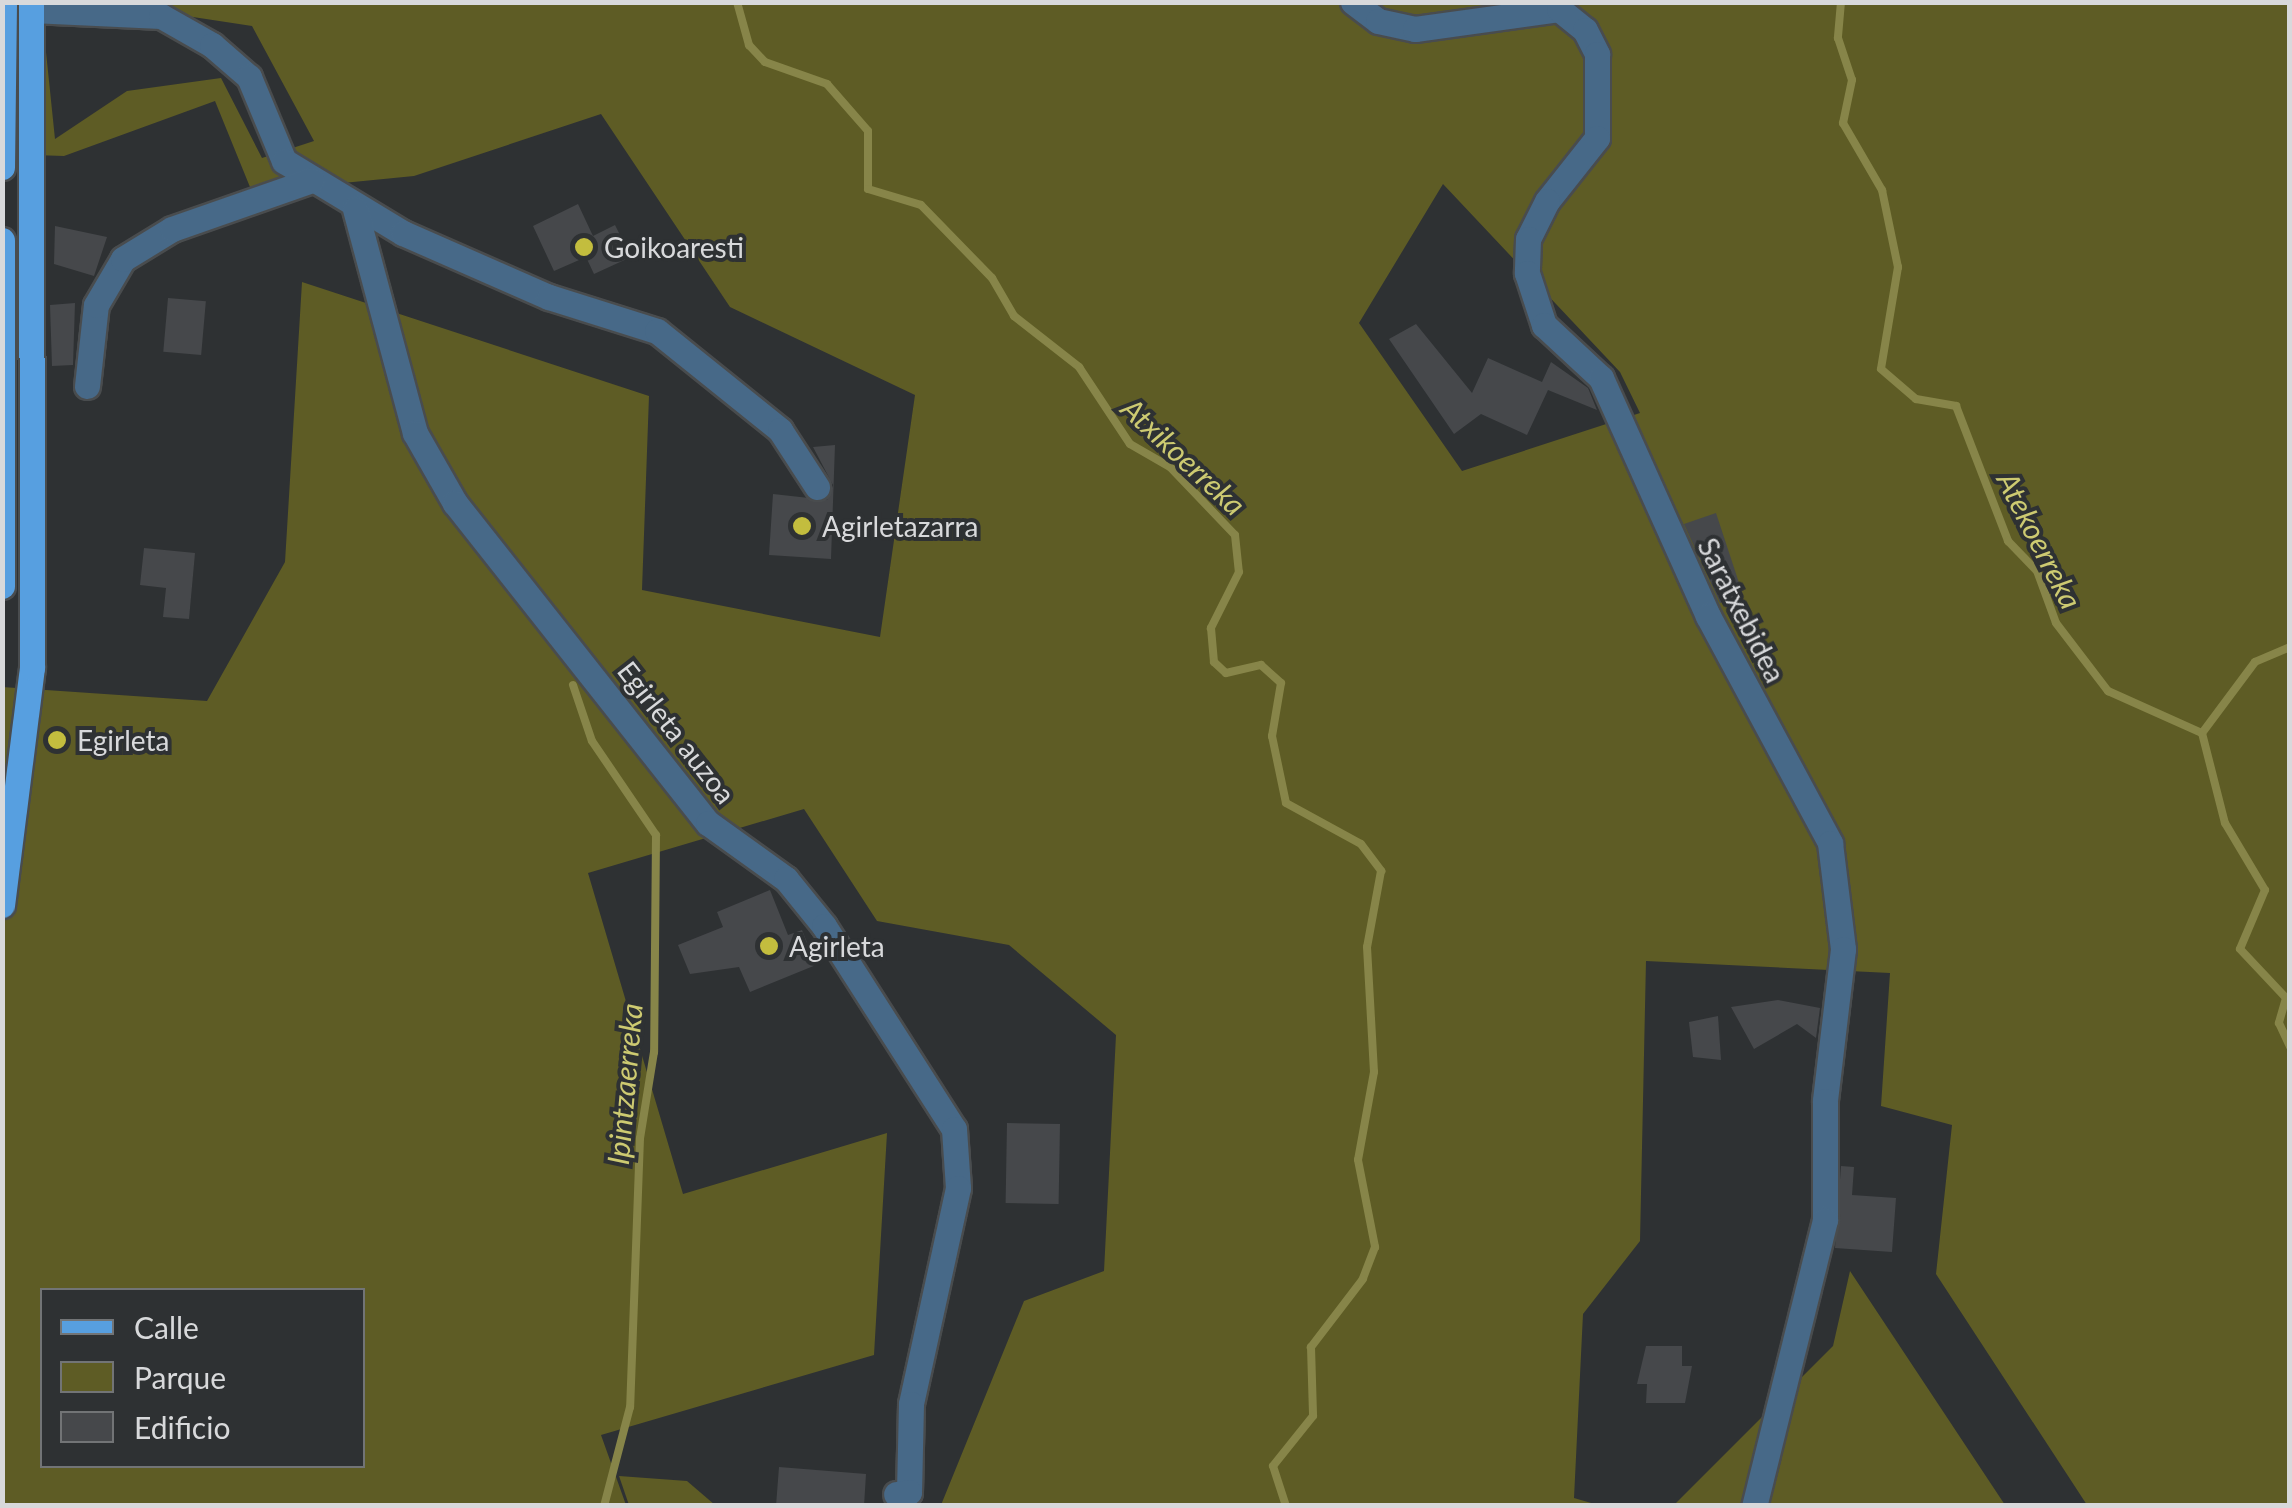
<!DOCTYPE html>
<style>
body{margin:0}
#map{position:relative;width:2292px;height:1508px;overflow:hidden;background:#2e3133;font-family:Lato,sans-serif}
div>[style]{position:absolute}
.green>*{inset:0;background:#5e5c25}
.stream>*{height:8px;margin:-4px;padding:0 4px;transform-origin:4px;border-radius:4px;background:#878549}
.building>*{inset:0;background:#46484b;transform-origin:0 0}
.roads{filter:drop-shadow(2px 0 #494c4e) drop-shadow(-2px 0 #494c4e) drop-shadow(0 2px #494c4e) drop-shadow(0 -2px #494c4e)}
.minor>*{height:25px;margin:-12.5px;padding:0 12.5px;transform-origin:12.5px;border-radius:12.5px;background:#476988}
.primary>*{height:25px;margin:-12.5px;padding:0 12.5px;transform-origin:12.5px;border-radius:12.5px;background:#579fe0}
.dots>*{width:28px;height:28px;translate:-50% -50%;box-sizing:border-box;border:5px solid #2e3133;border-radius:50%}
span{translate:-50% -50%;white-space:nowrap;text-align:center;line-height:1.15;-webkit-text-stroke:8px #2e3133;paint-order:stroke}
.poi-label{font-size:28px;color:#d8d9db}
.left{translate:0 -50%;text-align:left}
.street-label{font-size:28px;color:#d8d9db}
.water-label{font-size:30px;color:#cdca71;font-style:italic}
.frame{position:absolute;inset:0;border:5px solid #d8d9db;pointer-events:none}
.legend{position:absolute;left:40px;top:1288px;width:325px;height:180px;box-sizing:border-box;background:#2e3133;border:2px solid #727476;margin:0;padding:12px 18px;list-style:none;font-size:30px;color:#d8d9db}
.legend li{display:flex;align-items:center;gap:20px;height:50px}
.legend b{width:50px;border:2px solid #727476}
</style>
<div id="map">
<div class="green">
<i style="clip-path:polygon(evenodd,101px 3px,2289px 3px,2289px 1505px,2087px 1505px,1936px 1274px,1952px 1125px,1881px 1106px,1890px 973px,1646px 961px,1640px 1241px,1583px 1314px,1574px 1498px,1598px 1505px,941px 1505px,1024px 1301px,1104px 1271px,1116px 1035px,1009px 945px,877px 921px,804px 809px,588px 873px,683px 1194px,887px 1133px,874px 1355px,601px 1435px,626px 1505px,3px 1505px,2px 687px,207px 701px,285px 562px,302px 282px,649px 396px,642px 590px,880px 637px,915px 395px,730px 307px,601px 114px,414px 176px,252px 192px,215px 101px,64px 156px,3px 154px,3px 45px,46px 52px,55px 139px,127px 91px,221px 78px,262px 158px,314px 141px,252px 26px,101px 3px,1443px 184px,1620px 372px,1640px 413px,1462px 471px,1359px 323px,1443px 184px,101px 3px,42px 1290px,362px 1290px,362px 1466px,42px 1466px,42px 1290px)"></i>
<i style="clip-path:polygon(1850px 1271px,2005px 1505px,1673px 1506px,1833px 1346px)"></i>
<i style="clip-path:polygon(619px 1476px,687px 1481px,715px 1505px,629px 1505px)"></i>
</div>
<div class="stream">
<i style="left:737px;top:2px;width:45px;rotate:74.4deg"></i>
<i style="left:749px;top:45px;width:23px;rotate:47deg"></i>
<i style="left:765px;top:62px;width:66px;rotate:19.5deg"></i>
<i style="left:827px;top:84px;width:62px;rotate:48.9deg"></i>
<i style="left:868px;top:131px;width:58px;rotate:90deg"></i>
<i style="left:868px;top:189px;width:55px;rotate:16.8deg"></i>
<i style="left:921px;top:205px;width:102px;rotate:45.8deg"></i>
<i style="left:992px;top:278px;width:44px;rotate:59.9deg"></i>
<i style="left:1014px;top:316px;width:83px;rotate:38.1deg"></i>
<i style="left:1079px;top:367px;width:92px;rotate:56.5deg"></i>
<i style="left:1130px;top:444px;width:46px;rotate:29.9deg"></i>
<i style="left:1170px;top:467px;width:94px;rotate:46.3deg"></i>
<i style="left:1235px;top:535px;width:37px;rotate:84deg"></i>
<i style="left:1239px;top:572px;width:63px;rotate:116.6deg"></i>
<i style="left:1211px;top:628px;width:34px;rotate:85deg"></i>
<i style="left:1214px;top:662px;width:16px;rotate:43deg"></i>
<i style="left:1226px;top:673px;width:36px;rotate:-13deg"></i>
<i style="left:1261px;top:665px;width:27px;rotate:42deg"></i>
<i style="left:1281px;top:683px;width:54px;rotate:99.6deg"></i>
<i style="left:1272px;top:736px;width:68px;rotate:78.2deg"></i>
<i style="left:1286px;top:803px;width:85px;rotate:28.7deg"></i>
<i style="left:1361px;top:844px;width:34px;rotate:53deg"></i>
<i style="left:1381px;top:871px;width:77px;rotate:100.4deg"></i>
<i style="left:1367px;top:947px;width:125px;rotate:86.8deg"></i>
<i style="left:1374px;top:1072px;width:89px;rotate:100.3deg"></i>
<i style="left:1358px;top:1160px;width:89px;rotate:78.9deg"></i>
<i style="left:1375px;top:1247px;width:34px;rotate:111deg"></i>
<i style="left:1363px;top:1279px;width:86px;rotate:127.4deg"></i>
<i style="left:1311px;top:1347px;width:69px;rotate:88.3deg"></i>
<i style="left:1313px;top:1416px;width:64px;rotate:128.7deg"></i>
<i style="left:1273px;top:1466px;width:42px;rotate:72deg"></i>
<i style="left:1841px;top:2px;width:36px;rotate:95deg"></i>
<i style="left:1838px;top:38px;width:44px;rotate:71.6deg"></i>
<i style="left:1852px;top:80px;width:44px;rotate:101.8deg"></i>
<i style="left:1843px;top:123px;width:78px;rotate:59.8deg"></i>
<i style="left:1882px;top:190px;width:79px;rotate:78.3deg"></i>
<i style="left:1898px;top:267px;width:103px;rotate:99.5deg"></i>
<i style="left:1881px;top:369px;width:46px;rotate:40.6deg"></i>
<i style="left:1916px;top:399px;width:41px;rotate:9.9deg"></i>
<i style="left:1956px;top:406px;width:145px;rotate:68.9deg"></i>
<i style="left:2008px;top:541px;width:42px;rotate:46deg"></i>
<i style="left:2037px;top:571px;width:55px;rotate:69.9deg"></i>
<i style="left:2056px;top:623px;width:86px;rotate:52.6deg"></i>
<i style="left:2108px;top:691px;width:103px;rotate:24.1deg"></i>
<i style="left:2290px;top:647px;width:38px;rotate:157deg"></i>
<i style="left:2255px;top:662px;width:89px;rotate:126.7deg"></i>
<i style="left:2202px;top:733px;width:93px;rotate:75.7deg"></i>
<i style="left:2225px;top:823px;width:78px;rotate:59.2deg"></i>
<i style="left:2265px;top:890px;width:64px;rotate:113deg"></i>
<i style="left:2240px;top:949px;width:67px;rotate:46.8deg"></i>
<i style="left:2286px;top:998px;width:26px;rotate:106deg"></i>
<i style="left:2279px;top:1023px;width:26px;rotate:65deg"></i>
<i style="left:573px;top:685px;width:59px;rotate:71.3deg"></i>
<i style="left:592px;top:741px;width:114px;rotate:55.8deg"></i>
<i style="left:656px;top:835px;width:217px;rotate:90.5deg"></i>
<i style="left:654px;top:1052px;width:87px;rotate:99.2deg"></i>
<i style="left:640px;top:1138px;width:269px;rotate:92.1deg"></i>
<i style="left:630px;top:1407px;width:102px;rotate:104.7deg"></i>
</div>
<div class="building">
<i style="clip-path:polygon(578px 204px,593px 236px,615px 225px,631px 257px,594px 274px,586px 257px,554px 271px,533px 226px)"></i>
<i style="clip-path:polygon(55px 226px,107px 237px,94px 276px,54px 264px)"></i>
<i style="left:168px;top:298px;width:38px;height:54px;rotate:5deg"></i>
<i style="clip-path:polygon(75px 303px,73px 365px,52px 366px,50px 305px)"></i>
<i style="clip-path:polygon(1416px 324px,1472px 393px,1488px 358px,1542px 382px,1551px 362px,1588px 388px,1597px 410px,1548px 390px,1527px 435px,1481px 414px,1454px 434px,1389px 339px)"></i>
<i style="clip-path:polygon(835px 445px,831px 559px,769px 555px,773px 494px,827px 500px,833px 485px,813px 447px)"></i>
<i style="clip-path:polygon(1716px 513px,1743px 595px,1720px 603px,1684px 524px)"></i>
<i style="clip-path:polygon(144px 548px,195px 553px,189px 619px,163px 617px,166px 588px,140px 585px)"></i>
<i style="clip-path:polygon(770px 890px,788px 935px,802px 930px,816px 965px,750px 992px,739px 967px,690px 974px,678px 945px,723px 927px,717px 912px)"></i>
<i style="clip-path:polygon(1778px 1000px,1820px 1008px,1816px 1038px,1797px 1024px,1754px 1049px,1731px 1007px)"></i>
<i style="clip-path:polygon(1718px 1016px,1721px 1060px,1693px 1057px,1689px 1022px)"></i>
<i style="left:1007px;top:1123px;width:53px;height:80px;rotate:1deg"></i>
<i style="clip-path:polygon(1841px 1166px,1854px 1167px,1852px 1195px,1896px 1198px,1892px 1252px,1835px 1248px)"></i>
<i style="clip-path:polygon(1646px 1346px,1682px 1346px,1682px 1366px,1692px 1366px,1685px 1403px,1646px 1403px,1647px 1384px,1637px 1384px)"></i>
<i style="clip-path:polygon(779px 1467px,866px 1474px,864px 1506px,776px 1506px)"></i>
</div>
<div class="roads">
<div class="minor">
<i style="left:1353px;top:2px;width:31px;rotate:37deg"></i>
<i style="left:1378px;top:21px;width:38px;rotate:12deg"></i>
<i style="left:1415px;top:29px;width:145px;rotate:-7.9deg"></i>
<i style="left:1559px;top:9px;width:33px;rotate:39deg"></i>
<i style="left:1585px;top:30px;width:27px;rotate:63deg"></i>
<i style="left:1597px;top:54px;width:84px;rotate:90deg"></i>
<i style="left:1597px;top:138px;width:80px;rotate:128.4deg"></i>
<i style="left:1547px;top:201px;width:42px;rotate:116.6deg"></i>
<i style="left:1528px;top:239px;width:34px;rotate:92deg"></i>
<i style="left:1527px;top:273px;width:55px;rotate:71.9deg"></i>
<i style="left:1544px;top:325px;width:78px;rotate:42.9deg"></i>
<i style="left:1601px;top:378px;width:261px;rotate:65.8deg"></i>
<i style="left:1708px;top:616px;width:258px;rotate:61.7deg"></i>
<i style="left:1830px;top:843px;width:107px;rotate:83deg"></i>
<i style="left:1843px;top:949px;width:153px;rotate:96.8deg"></i>
<i style="left:1825px;top:1101px;width:119px;rotate:90deg"></i>
<i style="left:1825px;top:1220px;width:295px;rotate:103.9deg"></i>
<i style="left:31px;top:10px;width:130px;rotate:2.6deg"></i>
<i style="left:161px;top:16px;width:59px;rotate:29.6deg"></i>
<i style="left:212px;top:45px;width:49px;rotate:40.9deg"></i>
<i style="left:249px;top:77px;width:91px;rotate:67.4deg"></i>
<i style="left:284px;top:161px;width:139px;rotate:31.2deg"></i>
<i style="left:403px;top:233px;width:159px;rotate:23.7deg"></i>
<i style="left:549px;top:297px;width:113px;rotate:17.5deg"></i>
<i style="left:657px;top:331px;width:158px;rotate:38.8deg"></i>
<i style="left:780px;top:430px;width:68px;rotate:57deg"></i>
<i style="left:355px;top:209px;width:232px;rotate:75deg"></i>
<i style="left:415px;top:433px;width:81px;rotate:60.3deg"></i>
<i style="left:455px;top:503px;width:408px;rotate:51.7deg"></i>
<i style="left:708px;top:823px;width:96px;rotate:35.7deg"></i>
<i style="left:786px;top:879px;width:60px;rotate:51deg"></i>
<i style="left:824px;top:926px;width:241px;rotate:57.4deg"></i>
<i style="left:954px;top:1129px;width:59px;rotate:86.1deg"></i>
<i style="left:958px;top:1188px;width:221px;rotate:102.3deg"></i>
<i style="left:911px;top:1404px;width:88px;rotate:91.3deg"></i>
<i style="left:909px;top:1492px;width:13px;rotate:171deg"></i>
<i style="left:87px;top:386px;width:81px;rotate:-83.7deg"></i>
<i style="left:96px;top:305px;width:53px;rotate:-59.6deg"></i>
<i style="left:123px;top:259px;width:57px;rotate:-31.5deg"></i>
<i style="left:172px;top:229px;width:148px;rotate:-19.3deg"></i>
</div>
<div class="primary">
<i style="left:2px;top:167px;width:165px;rotate:-89.3deg"></i>
<i style="left:2px;top:240px;width:346px;rotate:90deg"></i>
<i style="left:2px;top:905px;width:239px;rotate:-82.8deg"></i>
<i style="left:32px;top:668px;width:666px;rotate:-90.09deg"></i>
</div>
</div>
<div class="dots">
<i style="left:584px;top:247px;background:#c3bd3e"></i>
<i style="left:802px;top:526px;background:#c3bd3e"></i>
<i style="left:57px;top:740px;background:#c3bd3e"></i>
<i style="left:769px;top:946px;background:#c3bd3e"></i>
</div>
<div class="poi-label">
<span class="left" style="left:604px;top:247px">Goikoaresti</span>
<span class="left" style="left:822px;top:526px">Agirletazarra</span>
<span class="left" style="left:77px;top:740px">Egirleta</span>
<span class="left" style="left:789px;top:946px">Agirleta</span>
</div>
<div class="street-label">
<span style="left:1742px;top:610px;rotate:63deg">Saratxebidea</span>
<span style="left:677px;top:732px;rotate:52deg">Egirleta auzoa</span>
</div>
<div class="water-label">
<span style="left:1184px;top:456px;rotate:43deg">Atxikoerreka</span>
<span style="left:2040px;top:540px;rotate:63deg">Atekoerreka</span>
<span style="left:624px;top:1084px;rotate:-85deg">Ipintzaerreka</span>
</div>
<div class="frame"></div>
<ul class="legend">
<li><b style="height:12px;background:#579fe0"></b>Calle</li>
<li><b style="height:28px;background:#5e5c25"></b>Parque</li>
<li><b style="height:28px;background:#46484b"></b>Edificio</li>
</ul>
</div>
